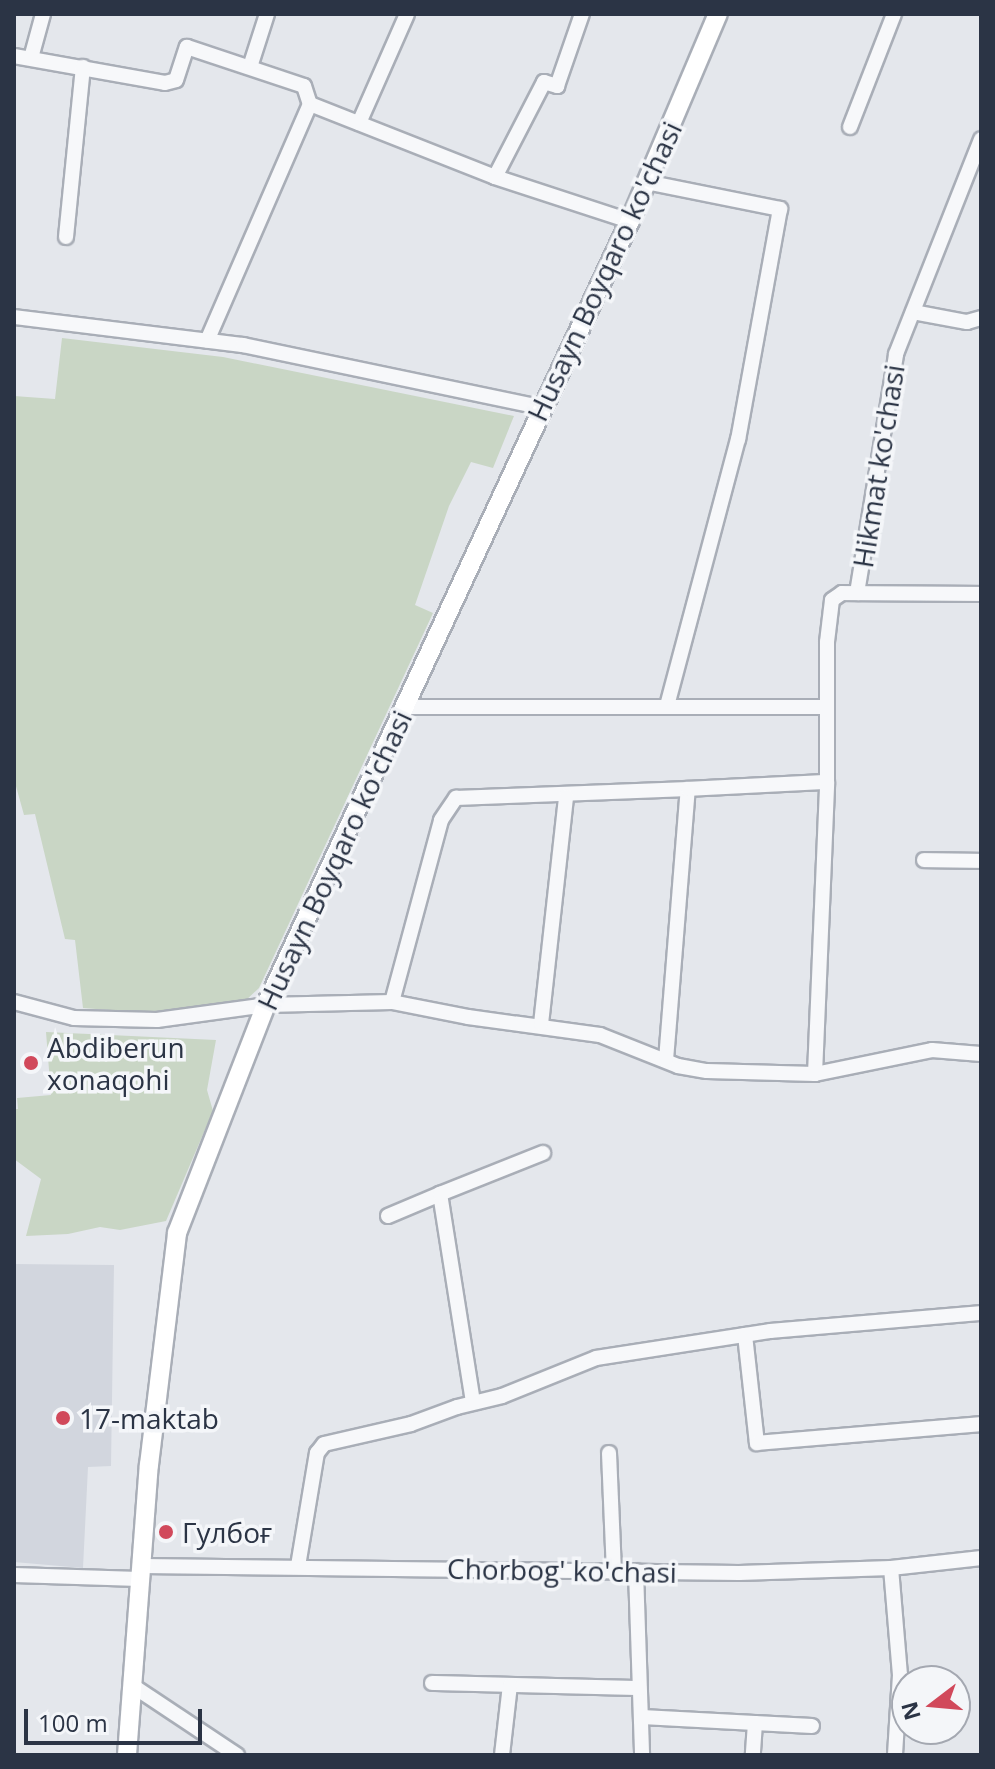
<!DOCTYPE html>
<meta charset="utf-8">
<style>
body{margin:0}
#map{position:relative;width:995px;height:1769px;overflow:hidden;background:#e4e7ec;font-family:"Open Sans",sans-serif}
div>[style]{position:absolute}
.built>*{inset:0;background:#d2d6de}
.green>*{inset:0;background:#c9d6c5}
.roads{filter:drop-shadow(2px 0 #a9aeb7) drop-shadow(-2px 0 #a9aeb7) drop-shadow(0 2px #a9aeb7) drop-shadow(0 -2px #a9aeb7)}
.minor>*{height:14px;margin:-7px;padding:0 7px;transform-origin:7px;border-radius:7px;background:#f7f8fa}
.major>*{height:18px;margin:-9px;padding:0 9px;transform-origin:9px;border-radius:9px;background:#fff}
.dots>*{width:22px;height:22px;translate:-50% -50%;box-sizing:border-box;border:4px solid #f4f6f9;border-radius:50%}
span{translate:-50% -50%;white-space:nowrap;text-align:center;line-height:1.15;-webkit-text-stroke:7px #f4f6f9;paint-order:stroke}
.street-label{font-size:28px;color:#2b3445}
.poi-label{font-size:28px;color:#2b3445}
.left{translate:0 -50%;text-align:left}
.frame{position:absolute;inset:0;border:16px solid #2b3445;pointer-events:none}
.north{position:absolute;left:891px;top:1665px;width:80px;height:80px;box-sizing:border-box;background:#f4f6f9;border:2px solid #a4a8b1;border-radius:50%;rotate:254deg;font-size:22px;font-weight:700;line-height:32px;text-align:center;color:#2b3445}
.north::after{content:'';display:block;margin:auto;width:28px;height:36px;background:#d1495b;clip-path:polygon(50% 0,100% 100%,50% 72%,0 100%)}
.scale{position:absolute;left:24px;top:1709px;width:178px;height:36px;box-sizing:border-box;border:4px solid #2b3445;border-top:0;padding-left:10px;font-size:24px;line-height:28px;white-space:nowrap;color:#2b3445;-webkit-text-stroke:6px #f4f6f9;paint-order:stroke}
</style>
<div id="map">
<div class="built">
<i style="clip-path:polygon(14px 1264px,114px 1265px,111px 1466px,88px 1467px,83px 1568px,14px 1562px)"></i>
</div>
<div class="green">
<i style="clip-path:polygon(62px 338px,223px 357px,514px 416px,493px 468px,471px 462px,449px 506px,415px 605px,433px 613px,259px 988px,245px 1001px,161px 1014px,83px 1008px,75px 940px,65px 939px,35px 814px,24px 815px,14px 779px,14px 396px,55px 399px)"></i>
<i style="clip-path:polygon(46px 1032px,216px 1040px,207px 1090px,213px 1111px,166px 1221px,120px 1230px,100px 1227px,68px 1234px,26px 1236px,41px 1179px,14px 1159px,14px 1109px,18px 1109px,17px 1098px,51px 1095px)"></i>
</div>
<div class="roads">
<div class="minor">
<i style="left:14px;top:56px;width:153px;rotate:10.1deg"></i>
<i style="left:165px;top:83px;width:11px;rotate:-15deg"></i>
<i style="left:176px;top:80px;width:35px;rotate:-72deg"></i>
<i style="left:187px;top:47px;width:123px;rotate:18.4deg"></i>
<i style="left:304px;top:86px;width:19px;rotate:72deg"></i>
<i style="left:310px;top:104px;width:258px;rotate:113.5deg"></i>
<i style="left:31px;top:58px;width:46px;rotate:-74.7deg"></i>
<i style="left:250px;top:67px;width:56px;rotate:-72.2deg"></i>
<i style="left:310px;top:104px;width:199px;rotate:21.5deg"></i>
<i style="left:495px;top:177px;width:142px;rotate:18.1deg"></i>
<i style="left:359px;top:123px;width:119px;rotate:-66.2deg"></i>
<i style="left:850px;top:127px;width:121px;rotate:-68.7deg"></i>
<i style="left:495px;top:177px;width:107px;rotate:-62.7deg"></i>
<i style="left:544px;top:82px;width:14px;rotate:17deg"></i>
<i style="left:557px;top:86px;width:76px;rotate:-70.9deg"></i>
<i style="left:646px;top:182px;width:137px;rotate:11.4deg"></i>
<i style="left:780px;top:209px;width:234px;rotate:100.3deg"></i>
<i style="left:738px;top:439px;width:275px;rotate:104.9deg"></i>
<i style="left:66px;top:237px;width:171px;rotate:-84.3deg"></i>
<i style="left:913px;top:312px;width:55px;rotate:10.5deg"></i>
<i style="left:967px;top:322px;width:15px;rotate:-16deg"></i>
<i style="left:14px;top:317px;width:231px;rotate:7deg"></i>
<i style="left:243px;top:345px;width:304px;rotate:11.8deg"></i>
<i style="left:857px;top:593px;width:242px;rotate:-80.7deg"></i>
<i style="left:896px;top:354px;width:231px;rotate:-68.4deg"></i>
<i style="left:404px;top:707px;width:423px"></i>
<i style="left:924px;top:860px;width:57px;rotate:1deg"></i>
<i style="left:14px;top:1002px;width:62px;rotate:14.9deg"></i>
<i style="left:74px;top:1018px;width:83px;rotate:1.4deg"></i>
<i style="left:157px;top:1020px;width:110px;rotate:-7.8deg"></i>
<i style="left:266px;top:1005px;width:126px;rotate:-1.4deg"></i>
<i style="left:392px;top:1002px;width:77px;rotate:11.2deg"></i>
<i style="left:468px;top:1017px;width:133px;rotate:7.8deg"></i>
<i style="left:600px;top:1035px;width:84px;rotate:21.7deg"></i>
<i style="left:678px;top:1066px;width:29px;rotate:10deg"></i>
<i style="left:707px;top:1071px;width:108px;rotate:1.6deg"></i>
<i style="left:815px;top:1074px;width:119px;rotate:-11.6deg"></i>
<i style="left:932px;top:1050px;width:49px;rotate:4.7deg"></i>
<i style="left:392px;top:1002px;width:188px;rotate:-74.9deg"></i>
<i style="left:441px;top:820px;width:27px;rotate:-56deg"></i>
<i style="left:456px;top:798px;width:232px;rotate:-2.2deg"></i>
<i style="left:541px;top:1024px;width:229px;rotate:-83.7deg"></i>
<i style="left:666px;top:1060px;width:272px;rotate:-85.4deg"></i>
<i style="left:688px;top:789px;width:139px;rotate:-2.9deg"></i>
<i style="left:815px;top:1074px;width:292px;rotate:-87.6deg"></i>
<i style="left:827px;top:782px;width:140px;rotate:-90deg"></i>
<i style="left:827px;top:642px;width:42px;rotate:-83.2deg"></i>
<i style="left:832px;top:600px;width:12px;rotate:-35deg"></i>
<i style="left:842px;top:593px;width:139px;rotate:0.4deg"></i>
<i style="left:388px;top:1216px;width:56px;rotate:-22.9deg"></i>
<i style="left:745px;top:1335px;width:109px;rotate:83.7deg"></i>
<i style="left:757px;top:1443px;width:225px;rotate:-4.8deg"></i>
<i style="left:473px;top:1402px;width:211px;rotate:-99deg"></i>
<i style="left:440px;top:1194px;width:111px;rotate:-21.7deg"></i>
<i style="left:609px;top:1453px;width:118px;rotate:87.6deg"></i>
<i style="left:142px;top:1566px;width:597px;rotate:0.67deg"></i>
<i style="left:739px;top:1573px;width:152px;rotate:-1.9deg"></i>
<i style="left:891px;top:1568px;width:91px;rotate:-6.3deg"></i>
<i style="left:298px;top:1566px;width:115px;rotate:-80.5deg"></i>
<i style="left:317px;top:1453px;width:11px;rotate:-52deg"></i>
<i style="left:324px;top:1444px;width:89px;rotate:-12.9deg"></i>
<i style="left:411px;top:1424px;width:49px;rotate:-20.3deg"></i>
<i style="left:457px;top:1407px;width:46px;rotate:-13.7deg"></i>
<i style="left:502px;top:1396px;width:101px;rotate:-22deg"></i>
<i style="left:596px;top:1358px;width:177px;rotate:-8.8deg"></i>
<i style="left:771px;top:1331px;width:211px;rotate:-4.9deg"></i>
<i style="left:891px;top:1568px;width:107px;rotate:85.2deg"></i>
<i style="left:900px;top:1675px;width:80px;rotate:93.6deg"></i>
<i style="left:636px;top:1571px;width:184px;rotate:88.1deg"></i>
<i style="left:14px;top:1575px;width:125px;rotate:1.8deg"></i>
<i style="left:432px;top:1683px;width:207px;rotate:1.4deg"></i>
<i style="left:133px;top:1686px;width:125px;rotate:33.6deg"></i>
<i style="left:642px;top:1717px;width:113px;rotate:3deg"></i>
<i style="left:755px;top:1723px;width:32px;rotate:94deg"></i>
<i style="left:755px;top:1723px;width:57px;rotate:3deg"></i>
<i style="left:502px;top:1755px;width:70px;rotate:-83.5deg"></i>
</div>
<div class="major">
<i style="left:127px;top:1755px;width:291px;rotate:-85.7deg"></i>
<i style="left:149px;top:1465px;width:234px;rotate:-83.1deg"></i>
<i style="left:177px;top:1233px;width:245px;rotate:-68.7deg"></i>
<i style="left:266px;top:1005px;width:864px;rotate:-65.1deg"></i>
<i style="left:630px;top:221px;width:225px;rotate:-67deg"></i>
</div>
</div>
<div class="dots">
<i style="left:31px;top:1063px;background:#d1495b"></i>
<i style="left:63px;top:1418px;background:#d1495b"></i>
<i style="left:166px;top:1532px;background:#d1495b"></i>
</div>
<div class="street-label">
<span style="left:604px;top:271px;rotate:-65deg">Husayn Boyqaro ko'chasi</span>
<span style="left:878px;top:466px;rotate:-81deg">Hikmat ko'chasi</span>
<span style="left:334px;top:860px;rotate:-65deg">Husayn Boyqaro ko'chasi</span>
<span style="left:562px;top:1570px;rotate:1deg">Сhorbog' ko'chasi</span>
</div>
<div class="poi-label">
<span class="left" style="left:47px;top:1063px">Abdiberun<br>xonaqohi</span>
<span class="left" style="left:79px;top:1418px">17-maktab</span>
<span class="left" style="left:182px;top:1532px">Гулбоғ</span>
</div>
<div class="frame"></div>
<div class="north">N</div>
<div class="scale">100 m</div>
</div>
